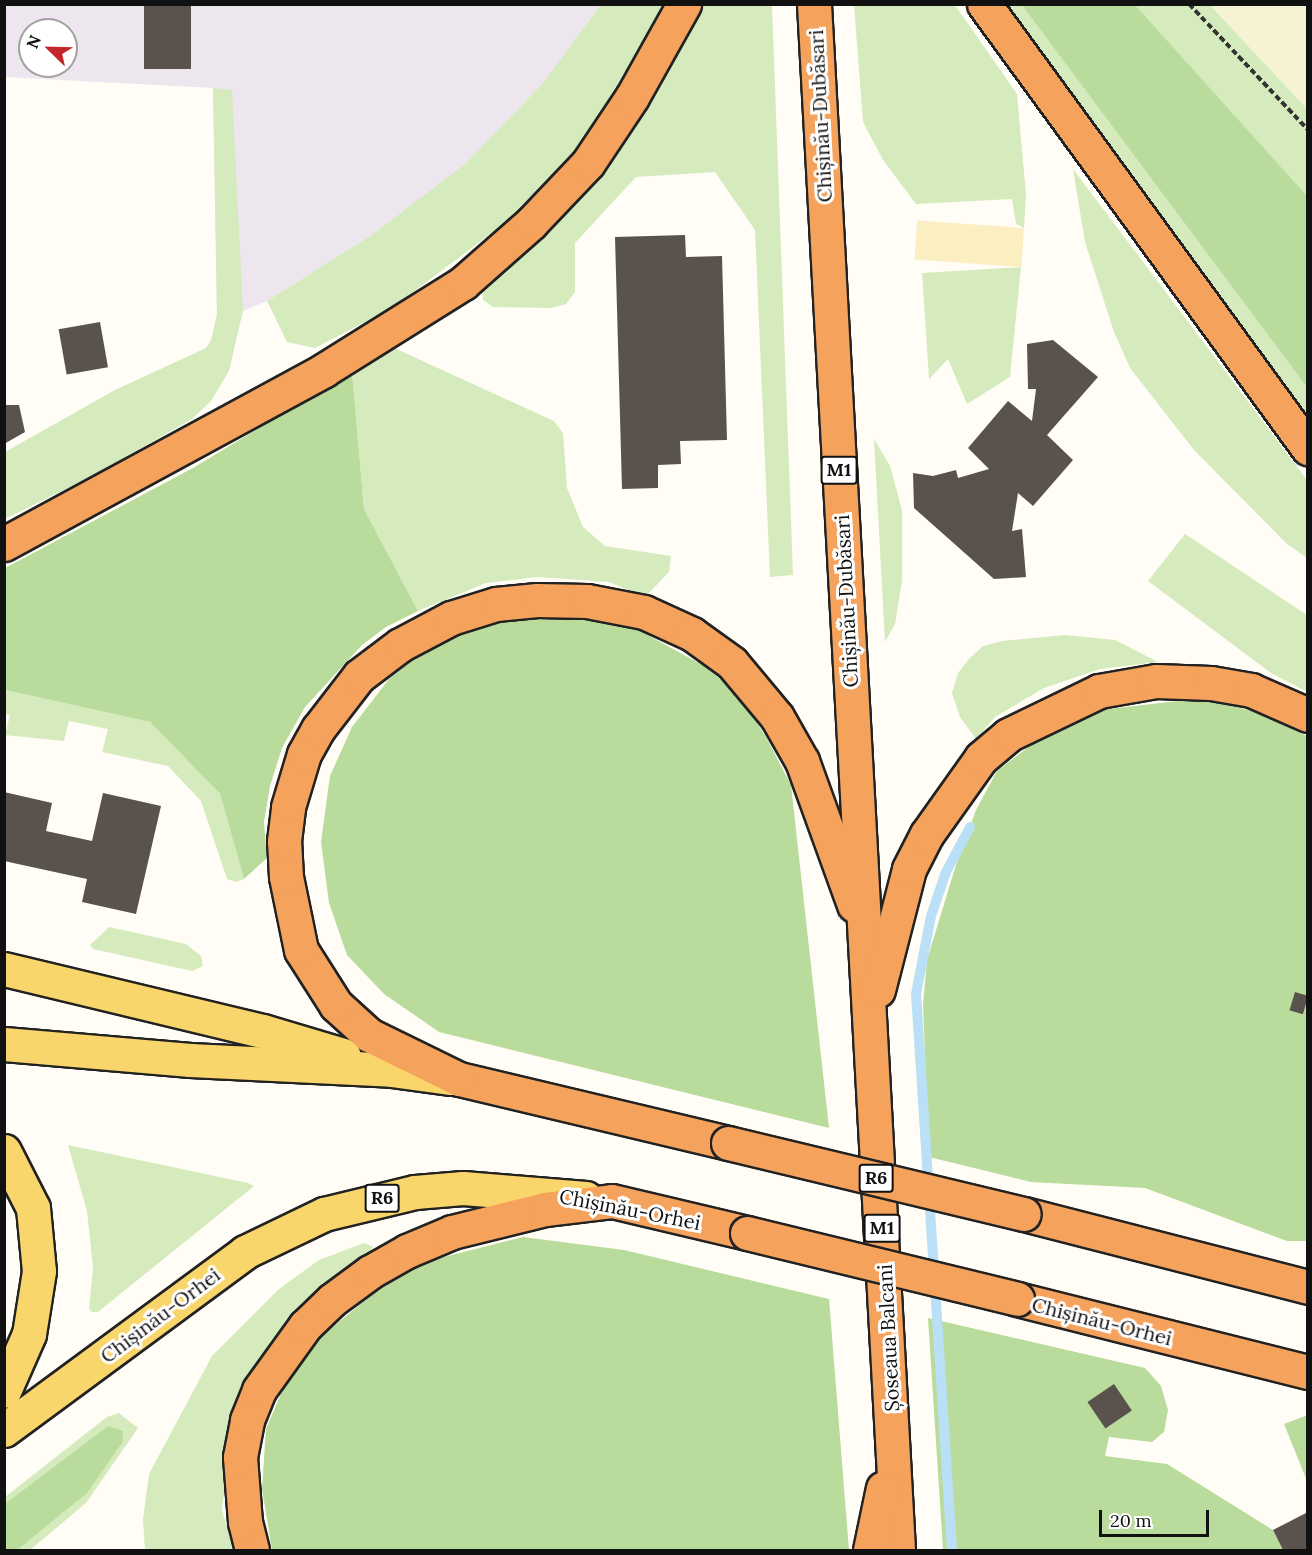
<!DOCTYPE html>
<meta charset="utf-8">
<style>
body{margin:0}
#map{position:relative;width:1312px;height:1555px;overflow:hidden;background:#fffdf5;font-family:Lora,serif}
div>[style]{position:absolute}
.industrial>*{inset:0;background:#eee6ef}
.farmland>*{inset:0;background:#f6f3d4}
.green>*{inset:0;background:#d5ebbd}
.forest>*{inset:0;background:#b9dc9c}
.sand>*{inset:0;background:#fbeec1;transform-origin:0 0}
.stream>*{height:10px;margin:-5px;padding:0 5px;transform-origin:5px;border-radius:5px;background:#b9e0f7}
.building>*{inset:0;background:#5a524d;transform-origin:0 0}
.path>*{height:4px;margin-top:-2px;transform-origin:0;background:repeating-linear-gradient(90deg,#333 0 6px,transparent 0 9px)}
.roads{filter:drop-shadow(2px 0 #222) drop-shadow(-2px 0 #222) drop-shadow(0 2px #222) drop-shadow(0 -2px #222)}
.primary>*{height:33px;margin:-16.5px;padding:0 16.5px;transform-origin:16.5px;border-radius:16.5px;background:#f9d66b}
.highway>*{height:33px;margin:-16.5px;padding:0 16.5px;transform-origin:16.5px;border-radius:16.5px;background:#f5a25d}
.bridges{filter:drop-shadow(2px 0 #222) drop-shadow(-2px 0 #222) drop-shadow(0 2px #222) drop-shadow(0 -2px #222)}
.highway-bridge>*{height:33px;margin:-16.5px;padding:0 16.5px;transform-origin:16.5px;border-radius:16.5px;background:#f5a25d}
span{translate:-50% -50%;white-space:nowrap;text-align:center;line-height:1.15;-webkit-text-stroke:6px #fff;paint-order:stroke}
.shield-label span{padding:2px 4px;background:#fff;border:2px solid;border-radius:4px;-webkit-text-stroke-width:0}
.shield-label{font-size:18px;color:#111;font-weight:700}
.street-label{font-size:20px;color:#111}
.frame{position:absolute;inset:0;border:6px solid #111;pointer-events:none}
.north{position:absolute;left:18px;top:18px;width:60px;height:60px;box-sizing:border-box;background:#fff;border:2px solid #a0a0a0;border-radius:50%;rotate:293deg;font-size:16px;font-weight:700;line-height:24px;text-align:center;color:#111}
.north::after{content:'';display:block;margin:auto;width:21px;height:27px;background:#c4262e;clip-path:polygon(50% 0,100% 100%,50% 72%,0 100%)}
.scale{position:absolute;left:1099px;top:1510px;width:110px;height:27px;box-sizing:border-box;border:3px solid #111;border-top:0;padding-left:8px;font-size:18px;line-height:21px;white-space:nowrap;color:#111;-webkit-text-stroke:4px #fff;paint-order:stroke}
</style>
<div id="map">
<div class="industrial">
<i style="clip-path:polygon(evenodd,4px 5px,600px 5px,544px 82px,465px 164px,370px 236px,267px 301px,243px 311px,217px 314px,213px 88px,5px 77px,4px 5px,30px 30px,66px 30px,66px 66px,30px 66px,30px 30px)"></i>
</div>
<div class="farmland">
<i style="clip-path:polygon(1210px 5px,1307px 5px,1307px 109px)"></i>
</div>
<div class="green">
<i style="clip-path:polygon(600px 5px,670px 5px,575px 154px,510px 219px,392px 308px,315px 348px,287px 342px,267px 301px,370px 236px,465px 164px,544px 82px)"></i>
<i style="clip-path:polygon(704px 5px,772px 5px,793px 575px,770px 577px,755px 230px,715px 172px,636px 177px,575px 243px,575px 292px,566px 304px,551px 308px,493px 307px,483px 300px,482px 284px,598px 171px,631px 130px)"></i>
<i style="clip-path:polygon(854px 5px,955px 5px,1017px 94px,1026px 195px,1024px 228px,1016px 224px,1012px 199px,916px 204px,883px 160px,863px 122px)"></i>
<i style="clip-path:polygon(1004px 5px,1210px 5px,1307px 109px,1307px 416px)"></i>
<i style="clip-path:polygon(213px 88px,232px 90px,243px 311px,229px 371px,211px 401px,192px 419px,90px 477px,5px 519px,5px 452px,115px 390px,206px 348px,211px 340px,217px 314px)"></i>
<i style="clip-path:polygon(1073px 169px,1307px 480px,1307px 558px,1286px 543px,1194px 450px,1130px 368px,1114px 332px,1085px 242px)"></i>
<i style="clip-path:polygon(1021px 267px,1010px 377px,967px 404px,948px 359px,929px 379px,922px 273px)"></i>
<i style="clip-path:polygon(392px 347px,554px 421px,563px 433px,567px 488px,583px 527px,605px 546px,671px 556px,669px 572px,645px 597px,609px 582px,538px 577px,486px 583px,418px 611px,364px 509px,352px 372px,381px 349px)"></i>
<i style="clip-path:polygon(874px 439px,890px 466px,902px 510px,902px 581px,895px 624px,885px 642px)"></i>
<i style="clip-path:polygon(1185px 534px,1307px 615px,1307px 692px,1271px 673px,1148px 581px)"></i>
<i style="clip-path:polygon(1065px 635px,1115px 640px,1158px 662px,1100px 669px,1044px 688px,995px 717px,976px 739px,960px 717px,952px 693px,958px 673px,969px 659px,983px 646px,1002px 641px)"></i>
<i style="clip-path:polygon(5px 690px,150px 722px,220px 794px,244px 879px,236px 882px,227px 879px,201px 801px,168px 766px,102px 752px,108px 729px,69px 721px,64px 741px,5px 735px,10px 715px,5px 714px)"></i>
<i style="clip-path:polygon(109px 927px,186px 944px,201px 956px,203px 966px,192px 971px,93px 949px,90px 945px)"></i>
<i style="clip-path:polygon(68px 1145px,248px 1183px,254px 1186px,98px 1312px,92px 1312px,89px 1309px,93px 1268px,87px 1211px)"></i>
<i style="clip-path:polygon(364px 1243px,373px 1247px,370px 1253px,229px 1447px,222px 1510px,234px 1550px,145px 1550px,143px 1519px,149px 1474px,212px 1356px,279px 1289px,319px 1260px)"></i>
<i style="clip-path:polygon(119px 1413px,138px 1428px,86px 1503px,30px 1550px,5px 1550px,5px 1497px,107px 1417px)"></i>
</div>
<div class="forest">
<i style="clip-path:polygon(1022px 5px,1135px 5px,1307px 196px,1307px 387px)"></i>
<i style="clip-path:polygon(352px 372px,364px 509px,418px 611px,386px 627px,362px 645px,305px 707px,282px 748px,270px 786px,264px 822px,267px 858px,244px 879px,220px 794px,150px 722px,5px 690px,5px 568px,193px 468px)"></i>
<i style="clip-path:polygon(572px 614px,620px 620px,706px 667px,739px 695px,766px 737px,791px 785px,829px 1128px,439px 1032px,384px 994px,347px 955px,329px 903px,321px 842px,330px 776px,352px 727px,389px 679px,433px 644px,474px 624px,518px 615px)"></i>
<i style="clip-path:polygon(1178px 701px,1220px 702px,1261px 714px,1307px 736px,1307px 1241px,1287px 1241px,1145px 1188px,1031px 1182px,929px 1157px,923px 1005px,927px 960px,955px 868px,976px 810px,997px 771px,1040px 738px,1091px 711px)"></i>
<i style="clip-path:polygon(523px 1237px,624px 1250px,829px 1299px,849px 1550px,272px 1550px,262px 1489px,266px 1429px,287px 1380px,324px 1334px,373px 1294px,424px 1262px)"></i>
<i style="clip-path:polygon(928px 1318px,1145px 1368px,1161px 1386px,1168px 1410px,1164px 1432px,1152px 1442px,1109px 1437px,1105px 1456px,1167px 1464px,1273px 1530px,1283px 1550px,943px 1550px)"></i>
<i style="clip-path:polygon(1305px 1416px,1308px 1418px,1307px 1481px,1284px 1424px)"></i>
<i style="clip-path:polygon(108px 1426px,123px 1431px,122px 1443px,87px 1493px,17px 1550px,5px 1550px,5px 1504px)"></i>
</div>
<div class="sand">
<i style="left:1024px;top:228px;width:39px;height:107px;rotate:94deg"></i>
</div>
<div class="stream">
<i style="left:952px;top:1550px;width:557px;rotate:-93.7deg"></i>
<i style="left:916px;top:994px;width:79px;rotate:-79.1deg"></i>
<i style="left:931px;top:916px;width:46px;rotate:-71.2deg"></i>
<i style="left:946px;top:872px;width:51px;rotate:-61.9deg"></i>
</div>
<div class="building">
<i style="left:144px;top:4px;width:47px;height:65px"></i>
<i style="clip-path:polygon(685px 235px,686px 257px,722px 256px,727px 440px,680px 441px,681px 464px,658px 465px,658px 488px,622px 489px,615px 237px)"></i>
<i style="left:100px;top:322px;width:46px;height:42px;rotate:80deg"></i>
<i style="clip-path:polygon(1053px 340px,1098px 377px,1047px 435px,1073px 460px,1033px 506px,1018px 493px,1012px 531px,1022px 529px,1026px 577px,994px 579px,914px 508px,913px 473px,933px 476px,956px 470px,958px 478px,989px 469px,968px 448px,1008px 401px,1032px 421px,1036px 389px,1028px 389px,1027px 344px)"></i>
<i style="clip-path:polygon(4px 405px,19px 405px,25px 432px,4px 444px)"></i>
<i style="clip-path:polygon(4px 792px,52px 803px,46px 831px,92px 841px,103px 793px,161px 806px,136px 914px,82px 902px,87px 879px,4px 861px)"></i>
<i style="left:1295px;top:992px;width:14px;height:19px;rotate:17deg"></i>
<i style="left:1114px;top:1384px;width:32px;height:32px;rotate:56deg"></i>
<i style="clip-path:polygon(1308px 1512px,1308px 1550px,1283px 1550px,1273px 1530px)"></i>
</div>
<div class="path">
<i style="left:1189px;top:4px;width:173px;rotate:46.6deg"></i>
</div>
<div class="roads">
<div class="primary">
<i style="left:4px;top:969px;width:266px;rotate:13.5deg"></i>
<i style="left:263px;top:1031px;width:84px;rotate:16.7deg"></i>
<i style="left:4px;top:1044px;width:187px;rotate:4.9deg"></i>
<i style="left:190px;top:1060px;width:201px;rotate:2.8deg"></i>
<i style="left:391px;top:1070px;width:61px;rotate:7.6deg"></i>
<i style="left:4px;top:1151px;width:64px;rotate:63deg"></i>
<i style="left:33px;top:1208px;width:63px;rotate:84.6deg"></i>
<i style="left:39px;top:1271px;width:64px;rotate:99deg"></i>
<i style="left:29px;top:1334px;width:62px;rotate:113.7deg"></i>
<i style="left:4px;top:1430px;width:300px;rotate:-36.4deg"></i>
<i style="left:245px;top:1252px;width:88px;rotate:-25.7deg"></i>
<i style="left:324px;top:1214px;width:94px;rotate:-13.6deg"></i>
<i style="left:415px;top:1192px;width:48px;rotate:-4.8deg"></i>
<i style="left:463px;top:1188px;width:123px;rotate:4.6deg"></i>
</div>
<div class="highway">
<i style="left:814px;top:4px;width:1548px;rotate:86.89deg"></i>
<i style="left:984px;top:4px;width:550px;rotate:53.88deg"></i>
<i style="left:4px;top:544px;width:364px;rotate:-28.5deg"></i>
<i style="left:324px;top:370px;width:164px;rotate:-32deg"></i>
<i style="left:463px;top:283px;width:91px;rotate:-41.4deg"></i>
<i style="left:531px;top:223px;width:83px;rotate:-46.5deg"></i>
<i style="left:588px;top:163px;width:79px;rotate:-56.3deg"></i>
<i style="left:632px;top:97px;width:107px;rotate:-60.8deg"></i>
<i style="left:878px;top:990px;width:125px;rotate:-75.6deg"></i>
<i style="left:909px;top:869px;width:39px;rotate:-63deg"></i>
<i style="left:927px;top:834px;width:93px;rotate:-54.6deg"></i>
<i style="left:981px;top:758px;width:35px;rotate:-40deg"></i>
<i style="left:1008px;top:735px;width:101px;rotate:-25.8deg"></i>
<i style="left:1099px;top:691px;width:58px;rotate:-10deg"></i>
<i style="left:1156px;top:681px;width:55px;rotate:2.1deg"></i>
<i style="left:1211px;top:683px;width:41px;rotate:9.9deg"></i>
<i style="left:1251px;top:690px;width:62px;rotate:23.7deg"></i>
<i style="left:728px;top:1143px;width:277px;rotate:-166.6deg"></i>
<i style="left:459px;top:1079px;width:100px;rotate:-153.9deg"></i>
<i style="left:369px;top:1035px;width:45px;rotate:-137.7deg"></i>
<i style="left:336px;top:1005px;width:65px;rotate:-122.5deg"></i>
<i style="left:301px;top:950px;width:75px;rotate:-101.6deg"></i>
<i style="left:286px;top:877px;width:36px;rotate:-93deg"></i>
<i style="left:284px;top:841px;width:34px;rotate:-83deg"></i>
<i style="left:288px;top:807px;width:55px;rotate:-73.2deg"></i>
<i style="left:304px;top:754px;width:29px;rotate:-61deg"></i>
<i style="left:318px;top:729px;width:67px;rotate:-52.3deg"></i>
<i style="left:359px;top:676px;width:51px;rotate:-37.1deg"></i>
<i style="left:400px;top:645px;width:58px;rotate:-27.9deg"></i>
<i style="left:451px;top:618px;width:47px;rotate:-17.3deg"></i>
<i style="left:496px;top:604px;width:41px;rotate:-5.6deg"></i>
<i style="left:537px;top:600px;width:50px;rotate:1.1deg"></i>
<i style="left:587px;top:601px;width:58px;rotate:10.9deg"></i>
<i style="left:644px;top:612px;width:53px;rotate:24.6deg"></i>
<i style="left:692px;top:634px;width:49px;rotate:35.9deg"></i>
<i style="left:732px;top:663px;width:70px;rotate:50.2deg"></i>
<i style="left:777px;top:717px;width:51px;rotate:60.4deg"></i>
<i style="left:802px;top:761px;width:153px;rotate:70.1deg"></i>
<i style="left:1024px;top:1214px;width:293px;rotate:14.4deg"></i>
<i style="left:1017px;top:1299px;width:300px;rotate:14.1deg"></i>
<i style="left:252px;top:1550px;width:29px;rotate:-104deg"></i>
<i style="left:245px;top:1522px;width:65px;rotate:-94.4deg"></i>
<i style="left:240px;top:1457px;width:38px;rotate:-79deg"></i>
<i style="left:247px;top:1420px;width:32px;rotate:-68deg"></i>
<i style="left:259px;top:1390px;width:79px;rotate:-54.3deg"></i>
<i style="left:305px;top:1326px;width:37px;rotate:-44deg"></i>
<i style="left:332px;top:1300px;width:47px;rotate:-36.4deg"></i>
<i style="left:370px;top:1272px;width:43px;rotate:-29.6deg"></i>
<i style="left:407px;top:1251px;width:49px;rotate:-22.9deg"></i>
<i style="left:452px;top:1232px;width:96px;rotate:-13.9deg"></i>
<i style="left:545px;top:1209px;width:67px;rotate:-6.8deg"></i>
<i style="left:612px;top:1201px;width:139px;rotate:13.3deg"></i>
<i style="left:870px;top:1550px;width:63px;rotate:-78.2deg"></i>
</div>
</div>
<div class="bridges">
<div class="highway-bridge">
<i style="left:728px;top:1143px;width:304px;rotate:13.5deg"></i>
<i style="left:747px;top:1233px;width:278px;rotate:13.7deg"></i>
</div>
</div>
<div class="shield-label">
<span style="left:839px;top:470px">M1</span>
<span style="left:876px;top:1178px">R6</span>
<span style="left:382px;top:1198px">R6</span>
<span style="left:882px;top:1228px">M1</span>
</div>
<div class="street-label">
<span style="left:820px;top:116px;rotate:-93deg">Chișinău-Dubăsari</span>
<span style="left:846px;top:601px;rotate:-93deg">Chișinău-Dubăsari</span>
<span style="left:630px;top:1209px;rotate:11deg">Chișinău-Orhei</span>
<span style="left:160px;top:1315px;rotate:-37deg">Chișinău-Orhei</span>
<span style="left:1102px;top:1321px;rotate:14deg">Chișinău-Orhei</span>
<span style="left:888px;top:1338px;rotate:-93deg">Șoseaua Balcani</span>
</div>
<div class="frame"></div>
<div class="north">N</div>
<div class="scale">20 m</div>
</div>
